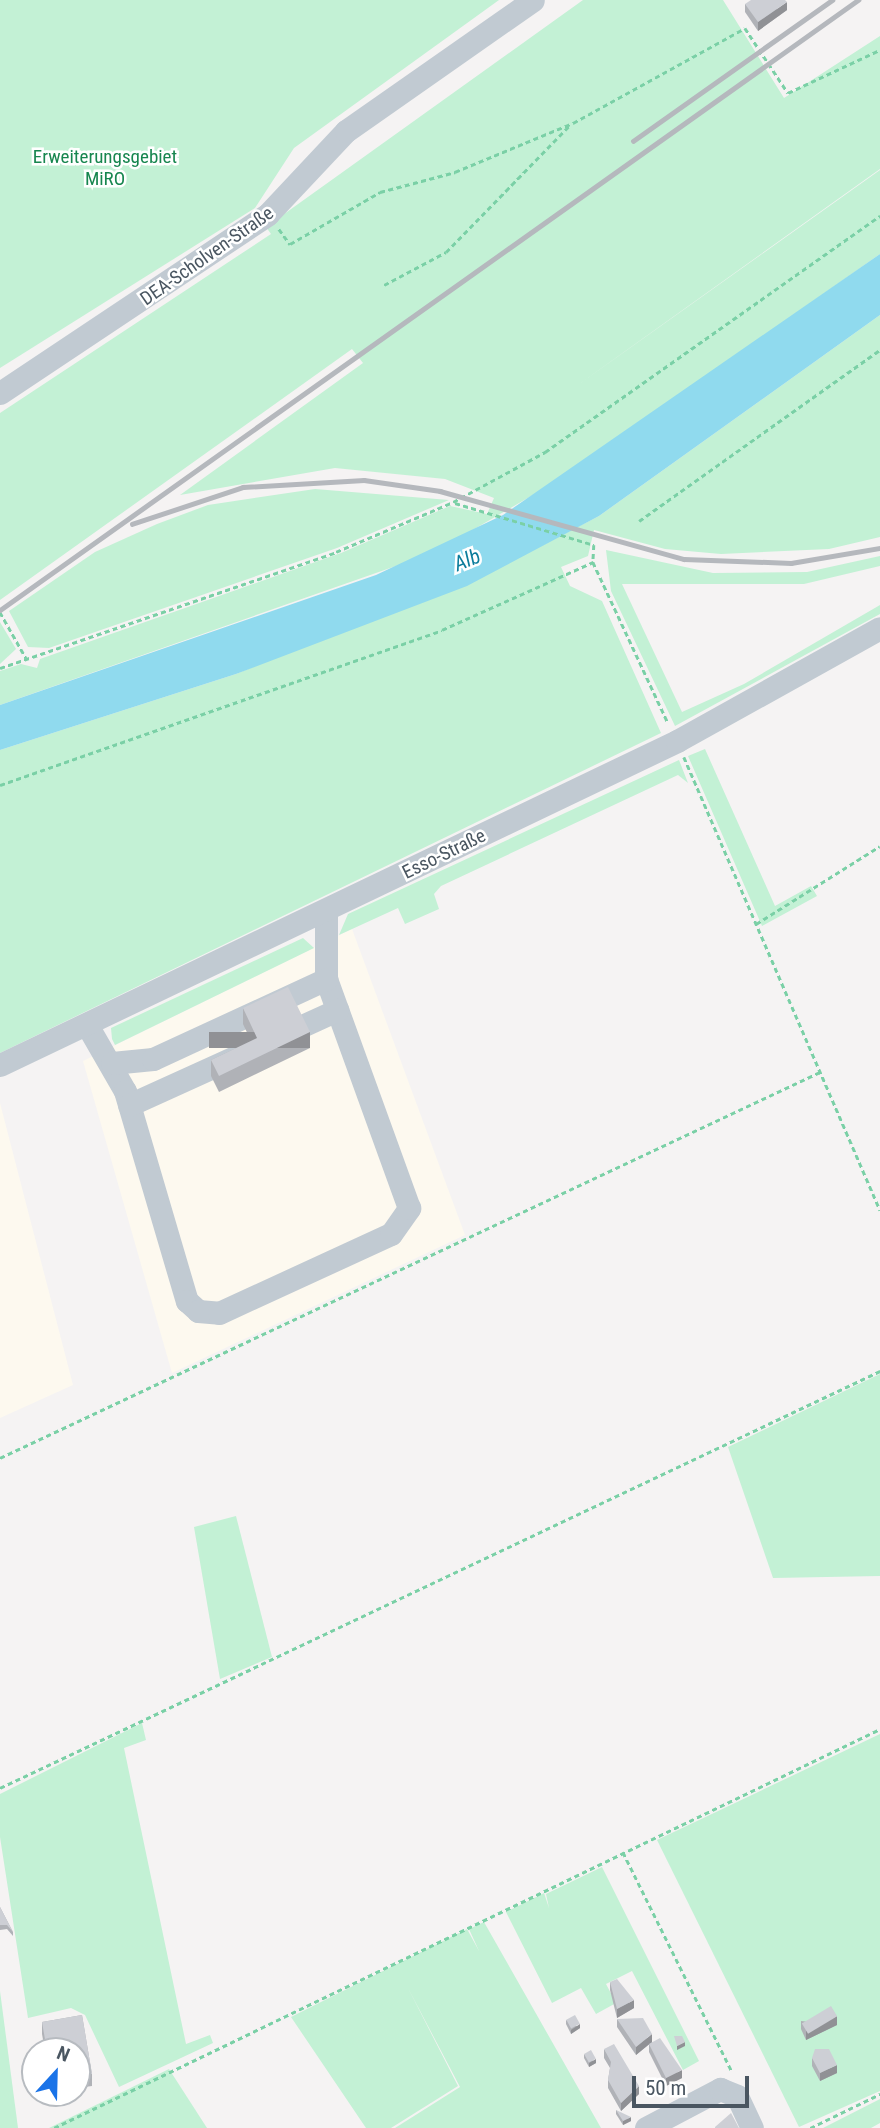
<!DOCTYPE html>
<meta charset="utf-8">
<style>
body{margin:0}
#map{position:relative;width:880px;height:2128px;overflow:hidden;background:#f5f3f3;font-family:"Roboto Condensed",sans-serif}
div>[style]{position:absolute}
.commercial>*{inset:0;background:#fdf9ef}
.green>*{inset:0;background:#c3f1d5}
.water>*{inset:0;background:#90daee}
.path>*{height:2.5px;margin-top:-1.25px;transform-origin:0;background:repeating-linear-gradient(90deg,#7ad0a6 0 5px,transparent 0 8.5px)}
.minor>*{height:23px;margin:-11.5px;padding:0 11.5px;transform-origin:11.5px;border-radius:11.5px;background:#c1cad2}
.rail>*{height:4.5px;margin:-2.25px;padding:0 2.25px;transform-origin:2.25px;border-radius:2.25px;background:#b5b8bd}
.wall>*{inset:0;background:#b0b2b7}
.shaded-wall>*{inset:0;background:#909195;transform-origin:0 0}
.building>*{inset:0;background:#cdcfd5;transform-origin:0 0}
span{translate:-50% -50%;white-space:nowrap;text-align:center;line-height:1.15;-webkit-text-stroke:5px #fff;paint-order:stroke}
.park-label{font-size:19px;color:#17864f}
.street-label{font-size:19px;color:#4a5661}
.water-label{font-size:21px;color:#0c7c9b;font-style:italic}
.north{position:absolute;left:21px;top:2037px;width:70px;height:70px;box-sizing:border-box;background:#fff;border:2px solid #b7bbc0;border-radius:50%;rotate:22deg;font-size:19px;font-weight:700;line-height:28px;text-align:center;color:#4a5661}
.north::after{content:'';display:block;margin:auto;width:24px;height:32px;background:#1a73e8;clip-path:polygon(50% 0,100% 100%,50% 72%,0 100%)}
.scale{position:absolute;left:632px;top:2076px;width:117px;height:32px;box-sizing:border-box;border:4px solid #4a5661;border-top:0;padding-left:9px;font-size:21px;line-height:24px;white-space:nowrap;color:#4a5661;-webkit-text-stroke:5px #fff;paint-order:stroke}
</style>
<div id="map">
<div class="commercial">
<i style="clip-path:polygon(352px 929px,465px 1235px,172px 1373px,83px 1061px)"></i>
<i style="clip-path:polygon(0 1103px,73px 1385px,0 1418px)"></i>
</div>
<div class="green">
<i style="clip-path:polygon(0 0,499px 0,294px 148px,255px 208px,0 368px)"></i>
<i style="clip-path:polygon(583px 0,723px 0,784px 98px,880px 36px,880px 169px,575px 387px,880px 170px,880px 254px,562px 478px,433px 553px,0 705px,0 671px,21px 664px,37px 668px,40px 659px,341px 553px,450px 506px,487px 514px,494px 498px,445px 479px,335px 468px,180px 495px,363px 363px,352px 349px,0 600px,0 413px,271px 234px,266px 227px)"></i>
<i style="clip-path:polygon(880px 315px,880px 537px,829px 549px,721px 554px,665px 549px,594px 530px,588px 556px,561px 567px,570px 586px,602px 601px,661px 733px,0 1053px,0 750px,236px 674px,537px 548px,599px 516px)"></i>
<i style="clip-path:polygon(315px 489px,449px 500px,337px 548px,49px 648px,28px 647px,9px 611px,95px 552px,157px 524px,208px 505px)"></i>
<i style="clip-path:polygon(606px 550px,713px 573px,807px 572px,880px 556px,880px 566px,804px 584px,622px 584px,682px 712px,744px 684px,880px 605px,880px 614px,675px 726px,611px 591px)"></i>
<i style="clip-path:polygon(0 622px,16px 649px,0 664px)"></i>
<i style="clip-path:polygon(705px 749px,775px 906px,811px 886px,817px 896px,762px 926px,688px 756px)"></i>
<i style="clip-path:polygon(679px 760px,688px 783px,678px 775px,441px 886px,434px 894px,439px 909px,405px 924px,398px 908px,339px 935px,348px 914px)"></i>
<i style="clip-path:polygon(303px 938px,314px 948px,115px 1045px,112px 1039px,111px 1028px)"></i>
<i style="clip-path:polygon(880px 1374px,880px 1576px,773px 1578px,728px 1447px)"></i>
<i style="clip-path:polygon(236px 1516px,272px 1657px,220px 1679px,194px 1527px)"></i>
<i style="clip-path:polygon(142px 1723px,146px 1740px,124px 1748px,186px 2044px,210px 2035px,213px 2043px,119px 2087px,85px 2015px,71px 2008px,28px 2018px,0 1837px,0 1794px)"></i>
<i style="clip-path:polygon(880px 1734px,880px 2091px,799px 2127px,657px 1840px)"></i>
<i style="clip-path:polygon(602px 1867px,699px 2061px,683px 2070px,632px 1971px,606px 1984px,616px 2003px,596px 2014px,581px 1988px,552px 2003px,506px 1912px,544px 1893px,549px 1908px,546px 1894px)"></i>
<i style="clip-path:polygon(484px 1922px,601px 2128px,395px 2128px,460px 2087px,408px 1988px,458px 2086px,391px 2128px,366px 2128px,291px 2017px,467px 1929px,479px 1951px,469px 1929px)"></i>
<i style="clip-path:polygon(0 1991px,18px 2128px,0 2128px)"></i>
<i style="clip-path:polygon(169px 2069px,207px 2128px,49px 2128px)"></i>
<i style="clip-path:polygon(880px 2099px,880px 2123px,871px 2128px,823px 2128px)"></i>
</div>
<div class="water">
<i style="clip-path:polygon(880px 254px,880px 315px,599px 516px,467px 586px,236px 674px,0 750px,0 705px,376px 575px,503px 515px)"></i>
</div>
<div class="path">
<i style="left:279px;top:229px;width:19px;rotate:54deg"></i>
<i style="left:290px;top:244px;width:104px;rotate:-30deg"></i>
<i style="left:380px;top:192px;width:78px;rotate:-14.9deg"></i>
<i style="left:455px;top:172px;width:128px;rotate:-22.6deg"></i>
<i style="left:573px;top:123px;width:196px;rotate:-28.9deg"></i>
<i style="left:745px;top:28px;width:78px;rotate:56.5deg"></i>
<i style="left:788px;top:93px;width:102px;rotate:-25.1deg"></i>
<i style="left:384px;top:285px;width:70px;rotate:-28deg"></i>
<i style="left:446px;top:252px;width:177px;rotate:-45.7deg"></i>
<i style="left:455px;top:503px;width:145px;rotate:16.8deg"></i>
<i style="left:594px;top:545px;width:17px;rotate:93deg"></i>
<i style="left:593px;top:562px;width:178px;rotate:65deg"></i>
<i style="left:639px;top:521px;width:296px;rotate:-35.4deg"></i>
<i style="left:0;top:612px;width:53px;rotate:60.5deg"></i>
<i style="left:0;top:668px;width:355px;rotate:-19deg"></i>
<i style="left:336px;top:552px;width:127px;rotate:-23.1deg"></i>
<i style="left:453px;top:502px;width:105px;rotate:-28.5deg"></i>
<i style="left:545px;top:452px;width:410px;rotate:-35.2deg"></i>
<i style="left:684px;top:757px;width:494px;rotate:66.6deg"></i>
<i style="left:0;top:785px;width:468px;rotate:-19.3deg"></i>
<i style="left:442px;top:630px;width:166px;rotate:-24.2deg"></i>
<i style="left:756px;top:924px;width:146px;rotate:-32.2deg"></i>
<i style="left:0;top:1458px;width:906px;rotate:-25.21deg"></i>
<i style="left:0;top:1788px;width:974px;rotate:-25.35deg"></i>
<i style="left:623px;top:1852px;width:246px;rotate:63.6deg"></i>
<i style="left:54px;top:2128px;width:917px;rotate:-25.78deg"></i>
<i style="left:810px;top:2128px;width:78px;rotate:-25.9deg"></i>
</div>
<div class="minor">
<i style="left:0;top:393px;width:322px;rotate:-33.7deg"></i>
<i style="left:268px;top:214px;width:114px;rotate:-46.8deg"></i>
<i style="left:346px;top:131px;width:228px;rotate:-35deg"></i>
<i style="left:87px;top:1025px;width:76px;rotate:60.1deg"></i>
<i style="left:125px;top:1091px;width:219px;rotate:73.6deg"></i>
<i style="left:187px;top:1301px;width:15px;rotate:42deg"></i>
<i style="left:198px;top:1311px;width:21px;rotate:5deg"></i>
<i style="left:219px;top:1313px;width:189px;rotate:-24.7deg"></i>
<i style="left:391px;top:1234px;width:32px;rotate:-55deg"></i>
<i style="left:409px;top:1208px;width:244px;rotate:-109.9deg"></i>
<i style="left:326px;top:979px;width:69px;rotate:-90deg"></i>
<i style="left:280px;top:1036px;width:63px;rotate:-24.5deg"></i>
<i style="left:112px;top:1063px;width:41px;rotate:-5.6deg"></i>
<i style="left:153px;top:1059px;width:191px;rotate:-24.8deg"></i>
<i style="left:0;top:1065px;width:751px;rotate:-25.57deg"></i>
<i style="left:677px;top:741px;width:232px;rotate:-29.1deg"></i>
<i style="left:129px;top:1105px;width:121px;rotate:-24.4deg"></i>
<i style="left:646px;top:2128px;width:84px;rotate:-27.8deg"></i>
<i style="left:720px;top:2089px;width:18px;rotate:22deg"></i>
<i style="left:737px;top:2096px;width:35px;rotate:65deg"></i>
</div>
<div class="rail">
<i style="left:633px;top:141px;width:244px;rotate:-35.3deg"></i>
<i style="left:132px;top:524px;width:117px;rotate:-18.4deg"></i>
<i style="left:243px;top:487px;width:121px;rotate:-3.3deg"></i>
<i style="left:364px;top:480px;width:77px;rotate:8.2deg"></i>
<i style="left:440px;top:491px;width:253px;rotate:15.6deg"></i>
<i style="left:684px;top:559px;width:107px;rotate:2.1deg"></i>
<i style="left:791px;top:563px;width:90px;rotate:-9.6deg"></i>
<i style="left:0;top:610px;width:1053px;rotate:-35.41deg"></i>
</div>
<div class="wall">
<i style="clip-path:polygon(745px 4px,787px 10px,758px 31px,745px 12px)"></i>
<i style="clip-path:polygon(243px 1008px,310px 1048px,219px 1092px,211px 1076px,211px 1060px,251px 1041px,243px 1024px)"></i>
<i style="clip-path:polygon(0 1907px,13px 1932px,13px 1936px,7px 1929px,0 1930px)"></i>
<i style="clip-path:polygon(610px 1982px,634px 2008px,617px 2018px,610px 1990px)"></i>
<i style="clip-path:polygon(82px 2015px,92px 2074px,92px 2086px,77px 2088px,77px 2051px,45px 2051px,42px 2034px,42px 2022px)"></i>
<i style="clip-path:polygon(617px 2019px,652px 2042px,682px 2078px,666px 2086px,649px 2052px,649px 2044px,636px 2055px,617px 2027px)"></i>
<i style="clip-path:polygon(566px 2020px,580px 2028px,571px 2034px,566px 2024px)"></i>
<i style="clip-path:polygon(801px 2021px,837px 2025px,806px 2040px,801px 2029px)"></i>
<i style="clip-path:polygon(604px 2049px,639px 2094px,621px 2111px,608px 2088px,608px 2080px,610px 2068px,604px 2058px)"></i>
<i style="clip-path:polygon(584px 2054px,596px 2063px,589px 2067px,584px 2058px)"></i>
<i style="clip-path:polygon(812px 2058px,837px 2073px,820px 2081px,812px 2066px)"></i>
<i style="clip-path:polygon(616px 2110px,631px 2121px,623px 2125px,616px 2114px)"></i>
</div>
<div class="shaded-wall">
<i style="clip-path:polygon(787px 2px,787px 10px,758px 31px,758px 22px)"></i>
<i style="left:310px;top:1032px;width:16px;height:101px;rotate:90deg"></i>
<i style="clip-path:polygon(634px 2000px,634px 2008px,617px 2018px,617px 2009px)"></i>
<i style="clip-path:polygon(837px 2016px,837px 2025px,806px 2040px,806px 2031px)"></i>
<i style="clip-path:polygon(580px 2024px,580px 2028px,571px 2034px,571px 2030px)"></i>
<i style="clip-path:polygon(652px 2034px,652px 2042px,636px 2055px,636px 2047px)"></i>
<i style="clip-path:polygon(685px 2042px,685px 2046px,677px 2050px,677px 2046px)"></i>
<i style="clip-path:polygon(596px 2059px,596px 2063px,589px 2067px,589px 2063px)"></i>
<i style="clip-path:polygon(837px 2065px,837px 2073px,820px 2081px,820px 2073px)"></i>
<i style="clip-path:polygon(682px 2070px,682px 2078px,666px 2086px,666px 2078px)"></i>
<i style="clip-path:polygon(639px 2086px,639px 2094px,621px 2111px,621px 2103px)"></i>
<i style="clip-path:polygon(631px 2117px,631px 2121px,623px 2125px,623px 2121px)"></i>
</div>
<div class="building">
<i style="clip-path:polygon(751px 0,785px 0,787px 2px,758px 22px,745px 4px)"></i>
<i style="clip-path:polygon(288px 987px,310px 1032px,219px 1076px,211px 1060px,257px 1038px,243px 1008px)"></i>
<i style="clip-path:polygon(0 1907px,13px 1932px,7px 1925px,0 1925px)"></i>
<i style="clip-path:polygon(617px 1979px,634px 2000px,617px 2009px,610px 1982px)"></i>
<i style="left:831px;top:2006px;width:12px;height:34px;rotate:59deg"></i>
<i style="clip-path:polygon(82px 2015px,92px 2074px,77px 2076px,77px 2051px,47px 2051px,42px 2022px)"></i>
<i style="left:575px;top:2015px;width:10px;height:10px;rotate:61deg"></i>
<i style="clip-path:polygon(643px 2018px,652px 2034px,636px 2047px,617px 2019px)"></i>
<i style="clip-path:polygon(674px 2036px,682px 2036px,685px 2042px,677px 2046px)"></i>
<i style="clip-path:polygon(660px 2038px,682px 2070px,666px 2078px,649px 2044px)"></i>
<i style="clip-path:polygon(614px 2044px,639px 2086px,621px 2103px,608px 2080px,611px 2062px,604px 2049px)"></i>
<i style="clip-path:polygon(815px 2049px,829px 2049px,837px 2065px,820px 2073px,812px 2058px)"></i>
<i style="left:591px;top:2050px;width:10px;height:8px;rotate:61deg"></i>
<i style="clip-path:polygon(616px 2110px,631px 2117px,623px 2121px)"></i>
<i style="clip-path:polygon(731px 2113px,739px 2128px,715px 2128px,715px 2127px)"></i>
</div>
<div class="park-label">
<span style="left:105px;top:168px">Erweiterungsgebiet<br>MiRO</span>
</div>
<div class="street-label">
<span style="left:207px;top:256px;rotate:-35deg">DEA-Scholven-Straße</span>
<span style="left:444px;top:854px;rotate:-26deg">Esso-Straße</span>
</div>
<div class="water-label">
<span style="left:467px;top:560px;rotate:-23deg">Alb</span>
</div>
<div class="north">N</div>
<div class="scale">50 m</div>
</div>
